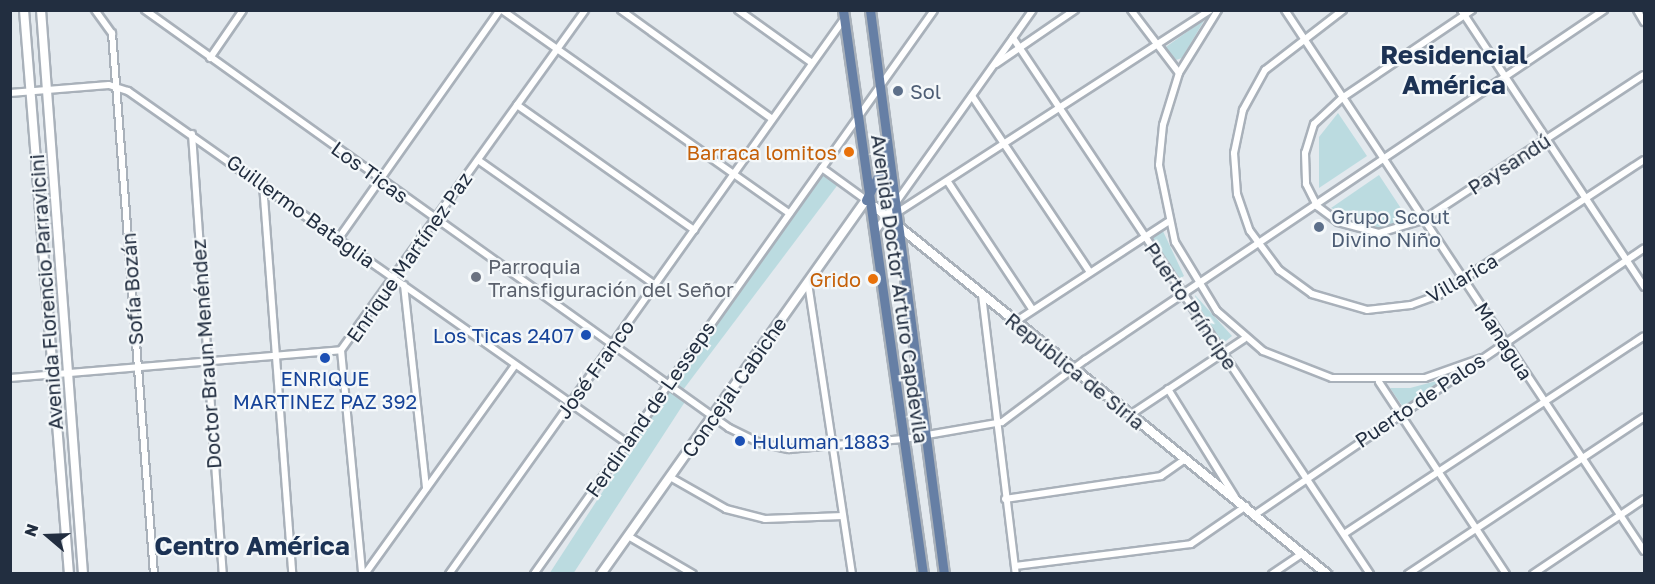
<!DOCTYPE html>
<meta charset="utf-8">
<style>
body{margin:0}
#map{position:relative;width:1655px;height:584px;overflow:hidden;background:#e3e9ee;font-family:"Golos Text",sans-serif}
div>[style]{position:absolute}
.green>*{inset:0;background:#bbdbe0;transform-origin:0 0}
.roads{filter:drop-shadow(2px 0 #a9b1ba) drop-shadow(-2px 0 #a9b1ba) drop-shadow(0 2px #a9b1ba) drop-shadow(0 -2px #a9b1ba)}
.minor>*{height:6px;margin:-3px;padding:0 3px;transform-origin:3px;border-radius:3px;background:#fff}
.secondary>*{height:8px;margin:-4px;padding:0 4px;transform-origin:4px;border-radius:4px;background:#fff}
.primary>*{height:9px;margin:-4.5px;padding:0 4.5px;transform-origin:4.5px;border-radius:4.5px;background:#667fa5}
.dots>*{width:16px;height:16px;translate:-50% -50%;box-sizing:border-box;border:3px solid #f4f8fa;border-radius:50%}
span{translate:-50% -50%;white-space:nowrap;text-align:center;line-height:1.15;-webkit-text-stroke:4.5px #f4f8fa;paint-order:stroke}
.service-label{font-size:20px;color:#4e5e75}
.left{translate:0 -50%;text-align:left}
.food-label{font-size:20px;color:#c56008}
.right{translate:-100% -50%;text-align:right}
.street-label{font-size:20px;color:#222e40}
.worship-label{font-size:20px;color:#5b616d}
.transit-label{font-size:20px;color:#164399}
.district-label{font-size:26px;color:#1c3254;font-weight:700}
.frame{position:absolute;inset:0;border:12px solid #222e40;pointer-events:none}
.north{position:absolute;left:18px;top:506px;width:60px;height:60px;-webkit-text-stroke:4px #f4f8fa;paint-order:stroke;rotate:289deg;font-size:16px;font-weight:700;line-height:24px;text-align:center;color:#222e40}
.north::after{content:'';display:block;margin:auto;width:21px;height:27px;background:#222e40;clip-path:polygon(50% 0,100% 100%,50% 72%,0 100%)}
</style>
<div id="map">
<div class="green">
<i style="clip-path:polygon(1205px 19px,1182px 58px,1173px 61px,1163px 49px)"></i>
<i style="clip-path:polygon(1338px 113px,1367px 156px,1319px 188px,1319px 137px)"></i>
<i style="left:821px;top:172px;width:21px;height:256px;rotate:37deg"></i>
<i style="clip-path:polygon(1379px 175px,1408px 219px,1379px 228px,1331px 208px)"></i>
<i style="clip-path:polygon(1162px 229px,1184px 276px,1176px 281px,1149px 237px)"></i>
<i style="clip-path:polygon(1195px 295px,1232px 336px,1221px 345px,1196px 301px)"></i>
<i style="clip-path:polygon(1444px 379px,1403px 407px,1390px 388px,1410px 388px)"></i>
<i style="left:668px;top:391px;width:20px;height:223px;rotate:33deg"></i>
</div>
<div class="roads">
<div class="minor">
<i style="left:95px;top:10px;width:29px;rotate:54deg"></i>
<i style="left:112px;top:33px;width:543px;rotate:85.56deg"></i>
<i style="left:145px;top:10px;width:718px;rotate:35.59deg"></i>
<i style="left:729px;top:428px;width:34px;rotate:26deg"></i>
<i style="left:760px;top:443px;width:30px;rotate:12deg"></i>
<i style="left:789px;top:449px;width:115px;rotate:-5deg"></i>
<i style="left:904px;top:439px;width:99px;rotate:-9.8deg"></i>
<i style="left:1002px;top:422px;width:104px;rotate:-36.8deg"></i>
<i style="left:1085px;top:360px;width:626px;rotate:-33.99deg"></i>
<i style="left:502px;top:10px;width:352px;rotate:35.3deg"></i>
<i style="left:621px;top:10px;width:186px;rotate:35.8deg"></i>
<i style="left:738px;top:10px;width:91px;rotate:35.6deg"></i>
<i style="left:1131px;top:10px;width:79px;rotate:52.7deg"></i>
<i style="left:1218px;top:10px;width:74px;rotate:121.8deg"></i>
<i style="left:1179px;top:73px;width:54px;rotate:107.1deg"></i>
<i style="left:1163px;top:125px;width:40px;rotate:95.7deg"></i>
<i style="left:1159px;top:165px;width:79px;rotate:78.3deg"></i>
<i style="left:1175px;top:242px;width:81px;rotate:58.7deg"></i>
<i style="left:1217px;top:311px;width:61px;rotate:41deg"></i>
<i style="left:1263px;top:351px;width:74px;rotate:21.4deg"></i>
<i style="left:1332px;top:378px;width:93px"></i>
<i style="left:1425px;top:378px;width:60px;rotate:-19.3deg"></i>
<i style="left:1285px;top:10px;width:649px;rotate:56.43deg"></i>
<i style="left:1343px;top:10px;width:98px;rotate:142.4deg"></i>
<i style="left:1265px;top:70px;width:46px;rotate:118.8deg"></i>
<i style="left:1243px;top:110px;width:44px;rotate:101.8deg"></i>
<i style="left:1234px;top:153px;width:41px;rotate:85.8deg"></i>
<i style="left:1237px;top:194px;width:39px;rotate:71deg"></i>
<i style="left:1250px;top:231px;width:49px;rotate:53.4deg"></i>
<i style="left:1279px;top:270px;width:41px;rotate:36deg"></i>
<i style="left:1312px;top:294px;width:57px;rotate:16.2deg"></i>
<i style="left:1367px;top:310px;width:44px;rotate:-6.5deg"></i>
<i style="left:1411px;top:305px;width:30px;rotate:-20deg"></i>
<i style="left:1439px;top:295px;width:245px;rotate:-33.4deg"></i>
<i style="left:1461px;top:10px;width:332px;rotate:56.5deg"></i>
<i style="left:1472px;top:10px;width:157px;rotate:145.9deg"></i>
<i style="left:1342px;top:98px;width:38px;rotate:137deg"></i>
<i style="left:1314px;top:124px;width:30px;rotate:107deg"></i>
<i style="left:1305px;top:153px;width:31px;rotate:88deg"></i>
<i style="left:1306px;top:184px;width:25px;rotate:63deg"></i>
<i style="left:1317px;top:206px;width:26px;rotate:37deg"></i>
<i style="left:1338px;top:222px;width:42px;rotate:15deg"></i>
<i style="left:1379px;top:233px;width:46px;rotate:-16.5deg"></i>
<i style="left:1423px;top:220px;width:264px;rotate:-33.3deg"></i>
<i style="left:1637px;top:10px;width:14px;rotate:60deg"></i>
<i style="left:1013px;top:38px;width:644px;rotate:56.33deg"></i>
<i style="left:210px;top:58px;width:58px;rotate:-55.5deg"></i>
<i style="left:996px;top:64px;width:96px;rotate:-34.4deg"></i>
<i style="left:10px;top:93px;width:99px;rotate:-4.6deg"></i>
<i style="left:109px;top:85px;width:20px;rotate:18deg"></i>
<i style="left:128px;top:91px;width:611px;rotate:35.2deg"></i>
<i style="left:972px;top:96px;width:211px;rotate:56.2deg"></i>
<i style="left:517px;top:105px;width:217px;rotate:35.2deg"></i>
<i style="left:192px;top:134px;width:441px;rotate:86deg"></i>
<i style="left:478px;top:160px;width:217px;rotate:35.2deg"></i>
<i style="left:822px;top:168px;width:54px;rotate:36deg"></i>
<i style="left:948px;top:182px;width:152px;rotate:56.5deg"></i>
<i style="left:263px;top:184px;width:391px;rotate:85.7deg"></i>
<i style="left:895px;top:214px;width:375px;rotate:-32.9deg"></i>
<i style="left:875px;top:232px;width:272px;rotate:-54.6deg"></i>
<i style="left:339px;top:238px;width:279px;rotate:-54.8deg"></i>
<i style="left:808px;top:283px;width:294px;rotate:81.4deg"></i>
<i style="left:404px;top:285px;width:204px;rotate:83.8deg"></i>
<i style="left:982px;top:295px;width:281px;rotate:83.1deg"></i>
<i style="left:1015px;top:322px;width:183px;rotate:-33.2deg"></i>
<i style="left:341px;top:350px;width:225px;rotate:84.6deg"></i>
<i style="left:10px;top:378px;width:332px;rotate:-4.8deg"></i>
<i style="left:341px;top:350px;width:418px;rotate:-54.3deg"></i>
<i style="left:1379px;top:382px;width:230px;rotate:56.5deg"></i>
<i style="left:1168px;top:389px;width:127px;rotate:58.2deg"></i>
<i style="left:1130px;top:415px;width:137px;rotate:-33.7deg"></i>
<i style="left:670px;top:477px;width:64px;rotate:29.7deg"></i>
<i style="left:726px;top:509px;width:40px;rotate:14.4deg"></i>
<i style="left:765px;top:519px;width:78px;rotate:-2.2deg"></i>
<i style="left:1005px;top:499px;width:158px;rotate:-8.4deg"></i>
<i style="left:1161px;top:476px;width:29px;rotate:-35deg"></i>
<i style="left:1256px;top:514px;width:470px;rotate:-34.4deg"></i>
<i style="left:1344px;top:534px;width:359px;rotate:-33.4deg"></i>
<i style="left:628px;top:536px;width:75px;rotate:30.3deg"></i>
<i style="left:1015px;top:566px;width:177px;rotate:-7.1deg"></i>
<i style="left:1191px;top:544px;width:67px;rotate:-34.6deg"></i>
<i style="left:365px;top:574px;width:257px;rotate:-54.3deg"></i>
<i style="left:449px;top:574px;width:681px;rotate:-54.56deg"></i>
<i style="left:534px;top:574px;width:691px;rotate:-54.65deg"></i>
<i style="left:1272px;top:574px;width:37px;rotate:-34deg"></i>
<i style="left:1408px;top:574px;width:283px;rotate:-33.6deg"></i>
<i style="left:1533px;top:574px;width:134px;rotate:-34deg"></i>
</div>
<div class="secondary">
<i style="left:24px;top:10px;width:566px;rotate:85.44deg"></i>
<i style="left:41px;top:10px;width:566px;rotate:85.74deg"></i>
<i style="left:601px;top:574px;width:458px;rotate:-54.7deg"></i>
<i style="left:866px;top:200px;width:594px;rotate:39.05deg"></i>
</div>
<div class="primary">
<i style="left:843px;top:10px;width:570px;rotate:81.93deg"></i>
<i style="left:870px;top:10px;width:569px;rotate:82.53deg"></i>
<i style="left:866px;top:200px;width:46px;rotate:-62.9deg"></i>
</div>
</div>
<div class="dots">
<i style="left:898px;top:91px;background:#5c6f8a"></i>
<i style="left:849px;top:152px;background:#e8710a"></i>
<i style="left:1319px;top:227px;background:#5c6f8a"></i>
<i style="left:476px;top:277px;background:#6b7280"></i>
<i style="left:873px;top:279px;background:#e8710a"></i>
<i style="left:586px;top:335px;background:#1a4fb4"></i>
<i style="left:325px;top:358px;background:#1a4fb4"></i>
<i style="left:740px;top:441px;background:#1a4fb4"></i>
</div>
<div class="service-label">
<span class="left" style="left:910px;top:91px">Sol</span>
<span class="left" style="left:1331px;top:228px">Grupo Scout<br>Divino Niño</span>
</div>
<div class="food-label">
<span class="right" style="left:837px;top:152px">Barraca lomitos</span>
<span class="right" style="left:861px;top:279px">Grido</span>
</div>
<div class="street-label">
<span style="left:1509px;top:164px;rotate:-33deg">Paysandú</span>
<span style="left:370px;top:172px;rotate:36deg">Los Ticas</span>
<span style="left:301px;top:211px;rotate:36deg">Guillermo Bataglia</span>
<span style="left:409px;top:257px;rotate:-55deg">Enrique Martínez Paz</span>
<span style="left:1462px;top:278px;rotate:-30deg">Villarica</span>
<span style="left:132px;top:289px;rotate:-94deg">Sofía Bozán</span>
<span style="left:900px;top:289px;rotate:82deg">Avenida Doctor Arturo Capdevila</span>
<span style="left:46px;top:292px;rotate:-94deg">Avenida Florencio Parravicini</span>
<span style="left:1191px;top:306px;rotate:56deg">Puerto Príncipe</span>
<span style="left:1504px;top:341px;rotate:57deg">Managua</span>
<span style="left:206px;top:354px;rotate:-94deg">Doctor Braun Menéndez</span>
<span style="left:595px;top:369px;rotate:-54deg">José Franco</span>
<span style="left:1075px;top:371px;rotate:39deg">República de Siria</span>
<span style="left:734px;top:387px;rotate:-55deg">Concejal Cabiche</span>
<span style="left:1420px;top:400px;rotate:-34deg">Puerto de Palos</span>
<span style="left:650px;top:409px;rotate:-55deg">Ferdinand de Lesseps</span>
</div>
<div class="worship-label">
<span class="left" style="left:488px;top:278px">Parroquia<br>Transfiguración del Señor</span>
</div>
<div class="transit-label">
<span class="right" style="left:574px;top:335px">Los Ticas 2407</span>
<span style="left:325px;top:390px">ENRIQUE<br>MARTINEZ PAZ 392</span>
<span class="left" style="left:752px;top:441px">Huluman 1883</span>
</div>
<div class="district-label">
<span style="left:1454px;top:70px">Residencial<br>América</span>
<span style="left:252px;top:546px">Centro América</span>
</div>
<div class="frame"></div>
<div class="north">N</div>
</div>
